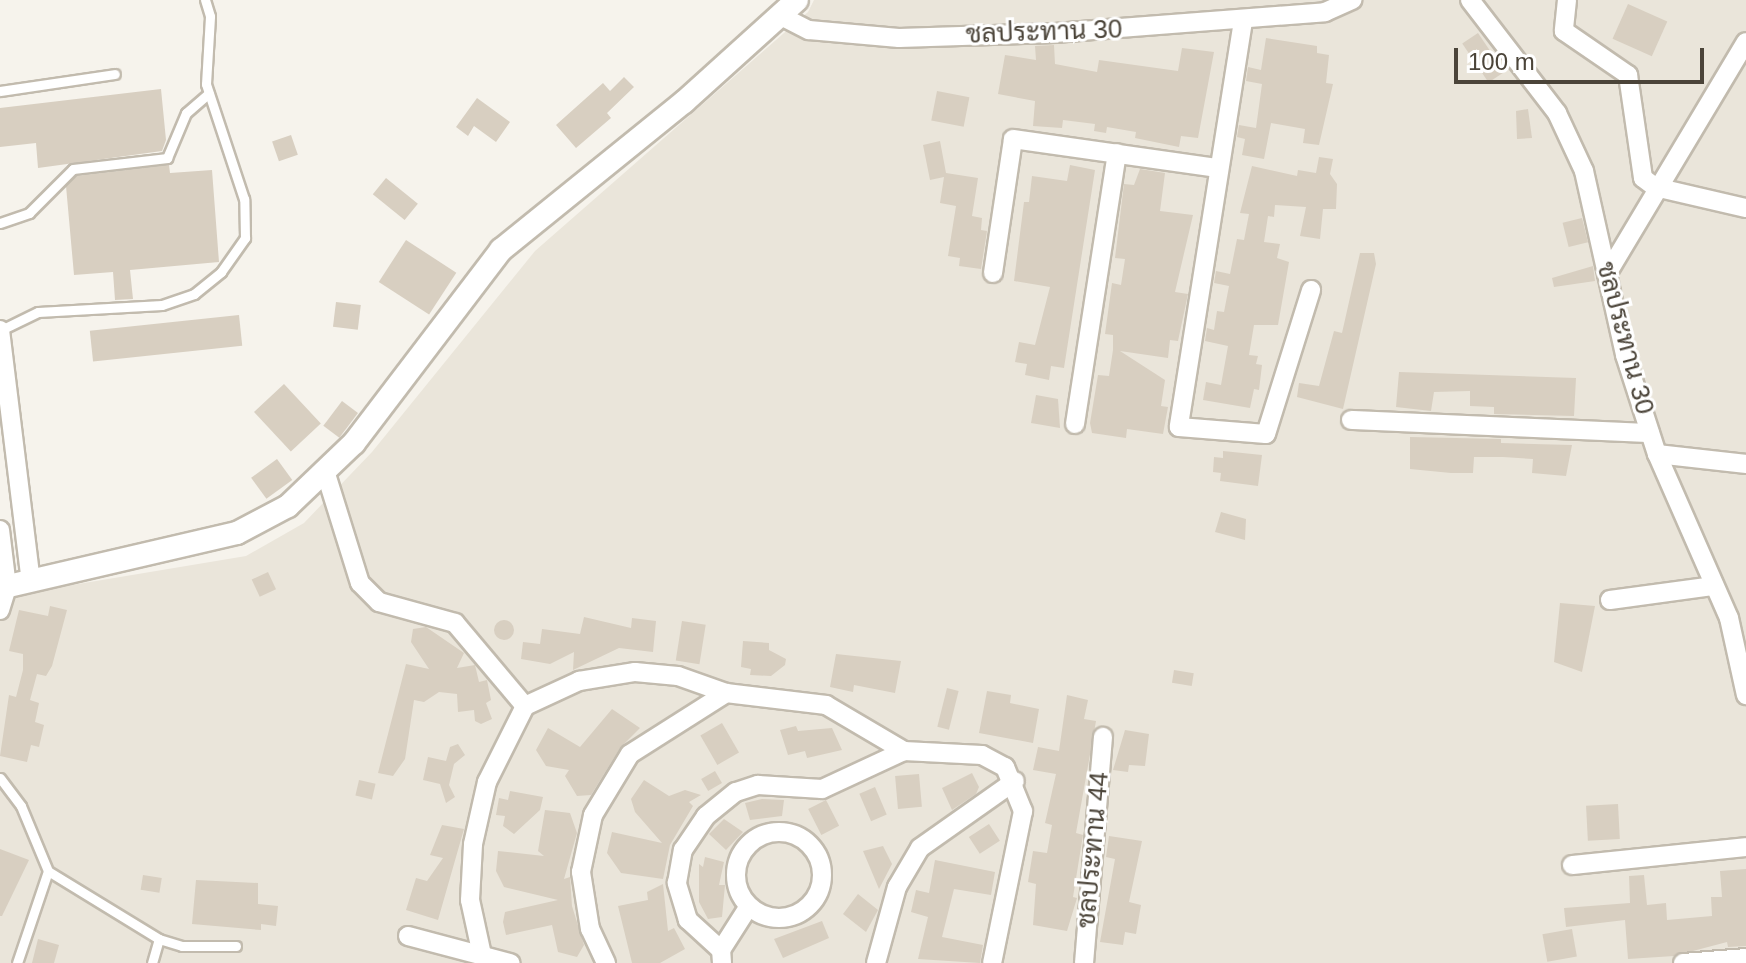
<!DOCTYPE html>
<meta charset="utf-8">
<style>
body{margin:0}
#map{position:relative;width:1746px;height:963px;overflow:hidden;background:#f6f3ec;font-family:Helvetica,Sarabun,sans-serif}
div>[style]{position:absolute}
.residential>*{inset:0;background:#eae5da}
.building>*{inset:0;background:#d8cfc1;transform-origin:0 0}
.round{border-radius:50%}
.roads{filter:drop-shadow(2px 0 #c2bbae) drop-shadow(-2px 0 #c2bbae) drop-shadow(0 2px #c2bbae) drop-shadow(0 -2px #c2bbae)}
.service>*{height:9px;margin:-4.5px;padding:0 4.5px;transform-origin:4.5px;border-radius:4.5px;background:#fff}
.minor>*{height:18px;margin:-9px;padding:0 9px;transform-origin:9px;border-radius:9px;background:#fff}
.minor>.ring{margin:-9px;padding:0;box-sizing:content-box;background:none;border:18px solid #fff;border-radius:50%}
.tertiary>*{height:22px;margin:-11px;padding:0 11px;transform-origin:11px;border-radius:11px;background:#fff}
span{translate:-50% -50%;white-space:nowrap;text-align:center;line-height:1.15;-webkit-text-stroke:6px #fff;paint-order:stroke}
.street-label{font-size:26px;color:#4b4439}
.scale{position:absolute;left:1454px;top:48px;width:250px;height:36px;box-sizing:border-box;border:4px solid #4b4439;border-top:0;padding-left:10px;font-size:24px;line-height:28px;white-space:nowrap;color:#4b4439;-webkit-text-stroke:6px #fff;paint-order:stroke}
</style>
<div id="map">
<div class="residential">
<i style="clip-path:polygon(814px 0,1746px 0,1746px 963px,0 963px,0 597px,246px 556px,304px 523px,372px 452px,535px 251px,808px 12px)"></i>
</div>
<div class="building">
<i style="left:1628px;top:4px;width:43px;height:38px;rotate:24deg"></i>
<i style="left:1478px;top:33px;width:47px;height:19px;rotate:56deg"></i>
<i style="clip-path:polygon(1266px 38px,1317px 46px,1317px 53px,1329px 55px,1326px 83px,1333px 84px,1319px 145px,1303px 143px,1305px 129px,1271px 123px,1264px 159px,1242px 155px,1245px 139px,1237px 137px,1239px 125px,1256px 128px,1262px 84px,1246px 81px,1248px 67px,1261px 70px)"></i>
<i style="clip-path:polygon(1054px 45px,1055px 64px,1097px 72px,1099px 60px,1178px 71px,1182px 48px,1214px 52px,1198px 138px,1181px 136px,1179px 147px,1135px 138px,1136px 132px,1107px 127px,1106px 133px,1094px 131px,1095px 124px,1063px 120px,1062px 128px,1033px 126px,1035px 101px,998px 94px,1005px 55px,1036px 60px,1035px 46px)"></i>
<i style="clip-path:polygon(624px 77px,634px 87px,607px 113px,611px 118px,576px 148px,556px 125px,603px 83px,610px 91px)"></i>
<i style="clip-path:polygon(161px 89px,166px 140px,162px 151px,38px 168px,36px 143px,0 147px,0 108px)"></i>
<i style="left:937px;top:91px;width:33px;height:30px;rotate:11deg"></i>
<i style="clip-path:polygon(477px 98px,510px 122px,496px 142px,474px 126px,468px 136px,456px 127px)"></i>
<i style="clip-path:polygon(1528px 109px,1532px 138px,1517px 139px,1516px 111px)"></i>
<i style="left:291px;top:135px;width:21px;height:20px;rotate:71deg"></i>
<i style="clip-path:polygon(940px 141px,946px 173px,978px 178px,972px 216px,982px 218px,981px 230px,987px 231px,981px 269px,959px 266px,960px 258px,948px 256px,956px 206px,940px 203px,944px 177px,930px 180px,923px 145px)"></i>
<i style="clip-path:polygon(1319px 157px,1333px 159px,1330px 174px,1337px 184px,1336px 209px,1323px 209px,1320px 239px,1300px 236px,1306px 207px,1275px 205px,1274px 217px,1268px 216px,1264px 242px,1280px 244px,1277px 258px,1289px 262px,1278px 325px,1254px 325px,1249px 355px,1258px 356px,1256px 364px,1262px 365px,1259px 390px,1254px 389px,1250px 408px,1203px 400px,1206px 382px,1221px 385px,1228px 346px,1205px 341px,1207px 328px,1214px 330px,1217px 311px,1224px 312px,1229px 286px,1214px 283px,1216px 271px,1230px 274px,1237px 239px,1244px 240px,1249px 214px,1240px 213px,1252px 166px,1297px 176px,1298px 170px,1316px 173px)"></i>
<i style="clip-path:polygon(169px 165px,170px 173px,212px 170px,219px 262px,130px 270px,133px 299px,115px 300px,113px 272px,74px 275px,66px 186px,76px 176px)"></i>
<i style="clip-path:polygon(1070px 165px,1095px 170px,1064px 368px,1051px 366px,1049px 380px,1025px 375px,1027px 364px,1015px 362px,1019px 342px,1035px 345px,1050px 287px,1014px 281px,1024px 202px,1029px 202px,1032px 176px,1067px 181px)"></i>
<i style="clip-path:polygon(1140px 169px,1165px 173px,1160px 211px,1193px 215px,1175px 292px,1188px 294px,1178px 341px,1170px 340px,1168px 358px,1120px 351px,1165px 380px,1161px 406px,1168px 407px,1163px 434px,1127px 429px,1126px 438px,1092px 433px,1090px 423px,1098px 375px,1109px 376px,1113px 350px,1113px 335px,1105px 334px,1112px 283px,1121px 285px,1125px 259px,1115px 258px,1124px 184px,1134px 185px)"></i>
<i style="left:386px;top:178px;width:41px;height:21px;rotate:39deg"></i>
<i style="left:1582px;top:218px;width:25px;height:20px;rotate:76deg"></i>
<i style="left:406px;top:240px;width:60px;height:50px;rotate:33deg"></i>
<i style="clip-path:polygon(1360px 253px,1374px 253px,1376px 264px,1343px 409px,1297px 397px,1299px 383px,1319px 386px,1334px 331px,1342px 333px)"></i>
<i style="clip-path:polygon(1593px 266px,1595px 281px,1554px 287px,1552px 278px)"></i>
<i style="left:336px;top:302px;width:25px;height:25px;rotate:7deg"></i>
<i style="left:239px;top:315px;width:31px;height:150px;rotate:84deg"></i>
<i style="clip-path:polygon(1399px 372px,1576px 378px,1574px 416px,1494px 414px,1494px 407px,1470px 406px,1470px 391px,1434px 392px,1431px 411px,1396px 407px)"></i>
<i style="left:284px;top:384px;width:54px;height:41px;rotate:47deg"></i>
<i style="clip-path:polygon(1036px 395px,1058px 399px,1060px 428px,1031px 423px)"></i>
<i style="left:342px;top:401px;width:20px;height:31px;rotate:37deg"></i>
<i style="clip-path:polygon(1410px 437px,1501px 439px,1501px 443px,1572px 445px,1566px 476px,1532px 473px,1533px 459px,1503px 457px,1474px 457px,1473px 473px,1451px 473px,1410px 469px)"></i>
<i style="clip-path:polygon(1223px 451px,1262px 455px,1258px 486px,1220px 481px,1221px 473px,1213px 472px,1214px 457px,1223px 458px)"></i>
<i style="left:277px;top:459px;width:26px;height:32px;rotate:54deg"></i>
<i style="clip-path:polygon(1221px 512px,1246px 519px,1245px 540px,1215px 532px)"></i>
<i style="left:268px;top:572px;width:19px;height:18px;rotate:65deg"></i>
<i style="clip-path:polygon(1560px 603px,1595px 606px,1582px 672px,1554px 662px)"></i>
<i style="clip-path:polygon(50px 606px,67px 610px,52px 666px,46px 676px,37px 674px,30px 700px,39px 703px,35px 722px,44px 725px,39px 747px,31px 745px,27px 762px,0 756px,9px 695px,16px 697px,23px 670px,23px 654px,9px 651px,19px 610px,48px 616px)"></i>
<i style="clip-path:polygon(584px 617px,631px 628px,632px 618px,656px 621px,653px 652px,619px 648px,573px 670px,574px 652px,550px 664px,521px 659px,523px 642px,540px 644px,542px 629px,580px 634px)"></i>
<i class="round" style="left:494px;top:620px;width:20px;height:20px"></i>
<i style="left:682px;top:621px;width:24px;height:40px;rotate:9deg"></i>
<i style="clip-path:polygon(426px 627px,464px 653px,457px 668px,475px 665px,479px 682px,487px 680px,491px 700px,486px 703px,492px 719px,481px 724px,475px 721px,474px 710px,458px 712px,457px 694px,439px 692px,424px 702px,414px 700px,405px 759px,393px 776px,378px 773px,406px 664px,429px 669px,411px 642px,413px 629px)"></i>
<i style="clip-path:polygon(743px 641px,769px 643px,769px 650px,786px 659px,785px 665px,771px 676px,750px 675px,751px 669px,741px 667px)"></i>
<i style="clip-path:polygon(836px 654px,901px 661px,895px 693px,854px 685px,853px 692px,830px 687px)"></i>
<i style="left:1174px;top:670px;width:20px;height:13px;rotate:9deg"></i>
<i style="left:947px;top:688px;width:12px;height:40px;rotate:14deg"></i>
<i style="clip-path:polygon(987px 691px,1011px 695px,1010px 703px,1039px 709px,1033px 743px,979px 733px)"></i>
<i style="clip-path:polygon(1067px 695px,1088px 700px,1084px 719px,1096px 721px,1076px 833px,1083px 835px,1073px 897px,1077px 898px,1067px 931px,1033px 925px,1036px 884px,1028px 882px,1033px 851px,1047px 853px,1052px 825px,1045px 823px,1056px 774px,1033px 770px,1038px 747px,1059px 751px)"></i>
<i style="clip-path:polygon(612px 709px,640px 728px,620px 748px,591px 795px,577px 796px,565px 776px,569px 770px,546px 766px,536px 750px,548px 728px,580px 747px)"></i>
<i style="left:722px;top:723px;width:34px;height:25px;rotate:60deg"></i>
<i style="clip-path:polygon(796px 726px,798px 731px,832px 728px,842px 750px,807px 758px,805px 751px,788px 755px,780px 730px)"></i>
<i style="clip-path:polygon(1125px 730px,1149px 734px,1145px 766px,1129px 765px,1128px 772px,1113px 770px)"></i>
<i style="clip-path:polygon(458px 744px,465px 755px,454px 764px,449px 785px,455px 797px,446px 803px,440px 784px,423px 780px,428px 757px,446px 761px,450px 747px)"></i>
<i style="left:715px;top:771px;width:14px;height:16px;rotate:60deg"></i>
<i style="clip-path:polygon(972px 773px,979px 787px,976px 794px,952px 810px,942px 788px)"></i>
<i style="left:919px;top:774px;width:33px;height:24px;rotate:85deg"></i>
<i style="left:359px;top:780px;width:17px;height:16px;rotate:13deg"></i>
<i style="clip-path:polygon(644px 780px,669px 796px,685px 790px,701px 795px,689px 802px,693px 806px,670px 845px,663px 879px,621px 873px,607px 853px,612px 832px,662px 843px,635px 812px,631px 799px)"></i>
<i style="left:875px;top:787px;width:30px;height:17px;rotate:67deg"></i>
<i style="clip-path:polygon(510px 791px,543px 797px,540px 810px,514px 834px,503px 826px,505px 816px,496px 815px,499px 798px,508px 800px)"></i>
<i style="clip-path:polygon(762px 799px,784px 800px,782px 816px,750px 820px,745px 803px)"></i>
<i style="left:826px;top:800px;width:29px;height:20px;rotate:63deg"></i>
<i style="left:1618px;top:804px;width:35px;height:32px;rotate:87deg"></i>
<i style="clip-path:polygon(545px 810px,570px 813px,577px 833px,564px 879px,570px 877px,572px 906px,584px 945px,577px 957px,558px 952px,552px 925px,506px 935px,503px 922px,505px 912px,558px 900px,504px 887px,496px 871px,498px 851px,544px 856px,538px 851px)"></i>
<i style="clip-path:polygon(724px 819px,743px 832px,726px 850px,709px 834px)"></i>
<i style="left:989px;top:824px;width:20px;height:24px;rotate:57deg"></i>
<i style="clip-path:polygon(442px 825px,464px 829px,438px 920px,406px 910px,416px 878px,427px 881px,443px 858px,430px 855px)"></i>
<i style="clip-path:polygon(1109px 836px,1142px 841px,1129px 902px,1141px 905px,1136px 934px,1125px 932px,1123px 945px,1100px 942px,1115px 859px,1106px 857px)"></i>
<i style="clip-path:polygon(883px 846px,892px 864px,879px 889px,863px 851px)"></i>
<i style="clip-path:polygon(0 849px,29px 860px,2px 916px,0 916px)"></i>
<i style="clip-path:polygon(705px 857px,724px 862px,719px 885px,725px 885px,722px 917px,708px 919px,699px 902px,699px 864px,703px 867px)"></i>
<i style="clip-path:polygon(935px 860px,995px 872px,991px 895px,954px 889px,942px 937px,983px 945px,980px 963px,918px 959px,928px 917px,911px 912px,916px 890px,929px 893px)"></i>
<i style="clip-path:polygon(1746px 869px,1746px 946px,1728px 947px,1727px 942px,1674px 956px,1628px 959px,1625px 920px,1566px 927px,1564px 908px,1630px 903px,1629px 876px,1644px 875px,1647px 905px,1666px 903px,1667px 920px,1712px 916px,1711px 897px,1722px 897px,1720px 871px)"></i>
<i style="left:143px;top:875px;width:19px;height:15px;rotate:9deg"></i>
<i style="clip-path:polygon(196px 880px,258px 883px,258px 904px,278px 906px,276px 926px,261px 924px,261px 930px,192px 924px)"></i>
<i style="clip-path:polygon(663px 884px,668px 931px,674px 928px,685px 949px,660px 963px,632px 963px,618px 906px,648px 900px,647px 892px)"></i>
<i style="clip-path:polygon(858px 894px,878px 910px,866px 932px,843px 914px)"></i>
<i style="clip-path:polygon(822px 921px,829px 938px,783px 958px,774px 939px)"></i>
<i style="left:1572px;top:929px;width:28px;height:30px;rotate:80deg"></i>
<i style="clip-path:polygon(38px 939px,59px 945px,54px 963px,32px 963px)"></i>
</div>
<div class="roads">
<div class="service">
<i style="left:0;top:91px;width:116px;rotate:-8.4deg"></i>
<i style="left:0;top:223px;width:31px;rotate:-19deg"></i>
<i style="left:29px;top:213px;width:62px;rotate:-45deg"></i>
<i style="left:73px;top:169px;width:95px;rotate:-6.7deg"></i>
<i style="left:167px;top:158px;width:49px;rotate:-67.1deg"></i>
<i style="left:186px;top:113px;width:30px;rotate:-41deg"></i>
<i style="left:3px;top:329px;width:39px;rotate:-26deg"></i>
<i style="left:38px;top:312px;width:124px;rotate:-3.2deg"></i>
<i style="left:162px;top:305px;width:34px;rotate:-19deg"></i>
<i style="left:194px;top:294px;width:35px;rotate:-39deg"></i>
<i style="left:221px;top:272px;width:42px;rotate:-54.8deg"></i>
<i style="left:245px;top:238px;width:39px;rotate:-91deg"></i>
<i style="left:244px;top:199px;width:121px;rotate:-108.3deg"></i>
<i style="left:206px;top:84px;width:68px;rotate:-86.6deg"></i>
<i style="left:210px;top:16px;width:17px;rotate:-107deg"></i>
<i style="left:0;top:778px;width:35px;rotate:53deg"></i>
<i style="left:21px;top:806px;width:70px;rotate:67.4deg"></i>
<i style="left:48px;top:871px;width:130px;rotate:31.5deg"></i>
<i style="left:159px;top:939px;width:24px;rotate:17deg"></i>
<i style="left:182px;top:946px;width:54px"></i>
<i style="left:17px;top:963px;width:97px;rotate:-71.4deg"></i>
<i style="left:152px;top:963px;width:25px;rotate:-74deg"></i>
</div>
<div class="minor">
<i style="left:1470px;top:0;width:143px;rotate:52.4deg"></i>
<i style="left:1557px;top:113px;width:64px;rotate:65deg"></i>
<i style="left:1584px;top:171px;width:189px;rotate:77.4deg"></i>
<i style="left:1625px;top:355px;width:104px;rotate:72.1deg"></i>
<i style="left:1657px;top:454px;width:179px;rotate:66.3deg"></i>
<i style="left:1729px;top:618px;width:79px;rotate:77.6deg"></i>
<i style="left:1567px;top:0;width:31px;rotate:96deg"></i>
<i style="left:1564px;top:31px;width:78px;rotate:34.5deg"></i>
<i style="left:1628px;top:75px;width:104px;rotate:81.7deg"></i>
<i style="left:1643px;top:178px;width:15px;rotate:37deg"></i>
<i style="left:1655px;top:187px;width:93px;rotate:13deg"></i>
<i style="left:783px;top:17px;width:29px;rotate:27deg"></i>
<i style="left:809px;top:30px;width:90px;rotate:5.1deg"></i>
<i style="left:899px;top:38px;width:156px;rotate:-1.8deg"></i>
<i style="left:1055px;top:33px;width:271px;rotate:-4.4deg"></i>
<i style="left:1325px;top:12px;width:30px;rotate:-24deg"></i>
<i style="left:1243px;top:21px;width:411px;rotate:99deg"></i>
<i style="left:1179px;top:427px;width:87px;rotate:4.6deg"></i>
<i style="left:1266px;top:434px;width:151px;rotate:-72.6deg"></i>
<i style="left:993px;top:273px;width:135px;rotate:-81.5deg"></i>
<i style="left:1013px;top:139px;width:207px;rotate:8.1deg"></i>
<i style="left:1607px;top:274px;width:270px;rotate:-59.1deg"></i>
<i style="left:0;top:330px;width:254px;rotate:83deg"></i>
<i style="left:1351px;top:420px;width:299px;rotate:2.5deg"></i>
<i style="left:1075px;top:424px;width:274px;rotate:-81.2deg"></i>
<i style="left:1657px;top:454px;width:90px;rotate:6.4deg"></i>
<i style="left:326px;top:474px;width:114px;rotate:72.7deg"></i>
<i style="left:360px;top:583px;width:27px;rotate:45deg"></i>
<i style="left:379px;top:602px;width:79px;rotate:15.4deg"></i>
<i style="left:455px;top:623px;width:109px;rotate:49.9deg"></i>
<i style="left:0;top:530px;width:57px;rotate:83deg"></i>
<i style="left:7px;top:587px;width:24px;rotate:107deg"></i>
<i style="left:1610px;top:600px;width:105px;rotate:-7.7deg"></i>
<i class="ring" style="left:736px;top:832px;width:68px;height:68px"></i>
<i style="left:1572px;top:865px;width:175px;rotate:-5.9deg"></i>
<i style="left:408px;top:936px;width:106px;rotate:14.8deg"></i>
<i style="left:721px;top:950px;width:45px;rotate:-137.7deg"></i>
<i style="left:688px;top:920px;width:39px;rotate:-107deg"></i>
<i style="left:677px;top:883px;width:34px;rotate:-80deg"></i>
<i style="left:683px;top:850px;width:41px;rotate:-55.9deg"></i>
<i style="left:706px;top:816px;width:38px;rotate:-39deg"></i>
<i style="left:736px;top:792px;width:23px;rotate:-18deg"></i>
<i style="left:758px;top:785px;width:64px;rotate:3.6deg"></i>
<i style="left:822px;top:789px;width:90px;rotate:-24.9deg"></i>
<i style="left:482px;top:955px;width:56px;rotate:-102.3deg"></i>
<i style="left:470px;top:900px;width:56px;rotate:-86.9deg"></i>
<i style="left:473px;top:844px;width:64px;rotate:-77.3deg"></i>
<i style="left:487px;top:782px;width:85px;rotate:-63.4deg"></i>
<i style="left:525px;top:706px;width:60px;rotate:-24.8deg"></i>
<i style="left:579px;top:681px;width:57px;rotate:-9.1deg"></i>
<i style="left:635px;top:672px;width:43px;rotate:5.3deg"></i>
<i style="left:678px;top:676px;width:51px;rotate:19.5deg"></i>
<i style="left:726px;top:693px;width:101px;rotate:6.8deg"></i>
<i style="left:826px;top:705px;width:91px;rotate:30.5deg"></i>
<i style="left:904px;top:751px;width:78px;rotate:2.9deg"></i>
<i style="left:982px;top:755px;width:26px;rotate:28deg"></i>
<i style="left:1005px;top:767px;width:48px;rotate:67.8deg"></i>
<i style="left:1023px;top:811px;width:155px;rotate:101.5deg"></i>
<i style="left:606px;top:963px;width:38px;rotate:-115deg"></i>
<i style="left:590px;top:929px;width:58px;rotate:-99deg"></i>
<i style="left:581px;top:872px;width:58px;rotate:-78.1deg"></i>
<i style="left:593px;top:815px;width:71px;rotate:-58.8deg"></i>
<i style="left:630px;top:754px;width:114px;rotate:-32.4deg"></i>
<i style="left:722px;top:963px;width:13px;rotate:-94deg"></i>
<i style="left:721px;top:950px;width:52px;rotate:-57.5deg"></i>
<i style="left:876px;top:963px;width:79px;rotate:-74.6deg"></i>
<i style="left:897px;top:887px;width:45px;rotate:-59.5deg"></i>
<i style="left:920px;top:848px;width:116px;rotate:-35.2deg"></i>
<i style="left:1084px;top:963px;width:227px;rotate:-85.2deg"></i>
<i style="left:1683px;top:963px;width:63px;rotate:-4.5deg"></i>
</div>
<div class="tertiary">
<i style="left:0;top:588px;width:243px;rotate:-13.1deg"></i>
<i style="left:237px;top:533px;width:58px;rotate:-27.9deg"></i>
<i style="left:288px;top:506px;width:91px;rotate:-43.7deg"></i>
<i style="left:354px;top:443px;width:243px;rotate:-52.7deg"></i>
<i style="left:501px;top:250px;width:235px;rotate:-39deg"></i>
<i style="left:684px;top:102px;width:152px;rotate:-42.1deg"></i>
</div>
</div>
<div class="street-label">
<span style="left:1044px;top:32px;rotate:-2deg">ชลประทาน 30</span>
<span style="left:1625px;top:338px;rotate:75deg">ชลประทาน 30</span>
<span style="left:1093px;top:850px;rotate:-85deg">ชลประทาน 44</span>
</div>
<div class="scale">100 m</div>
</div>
